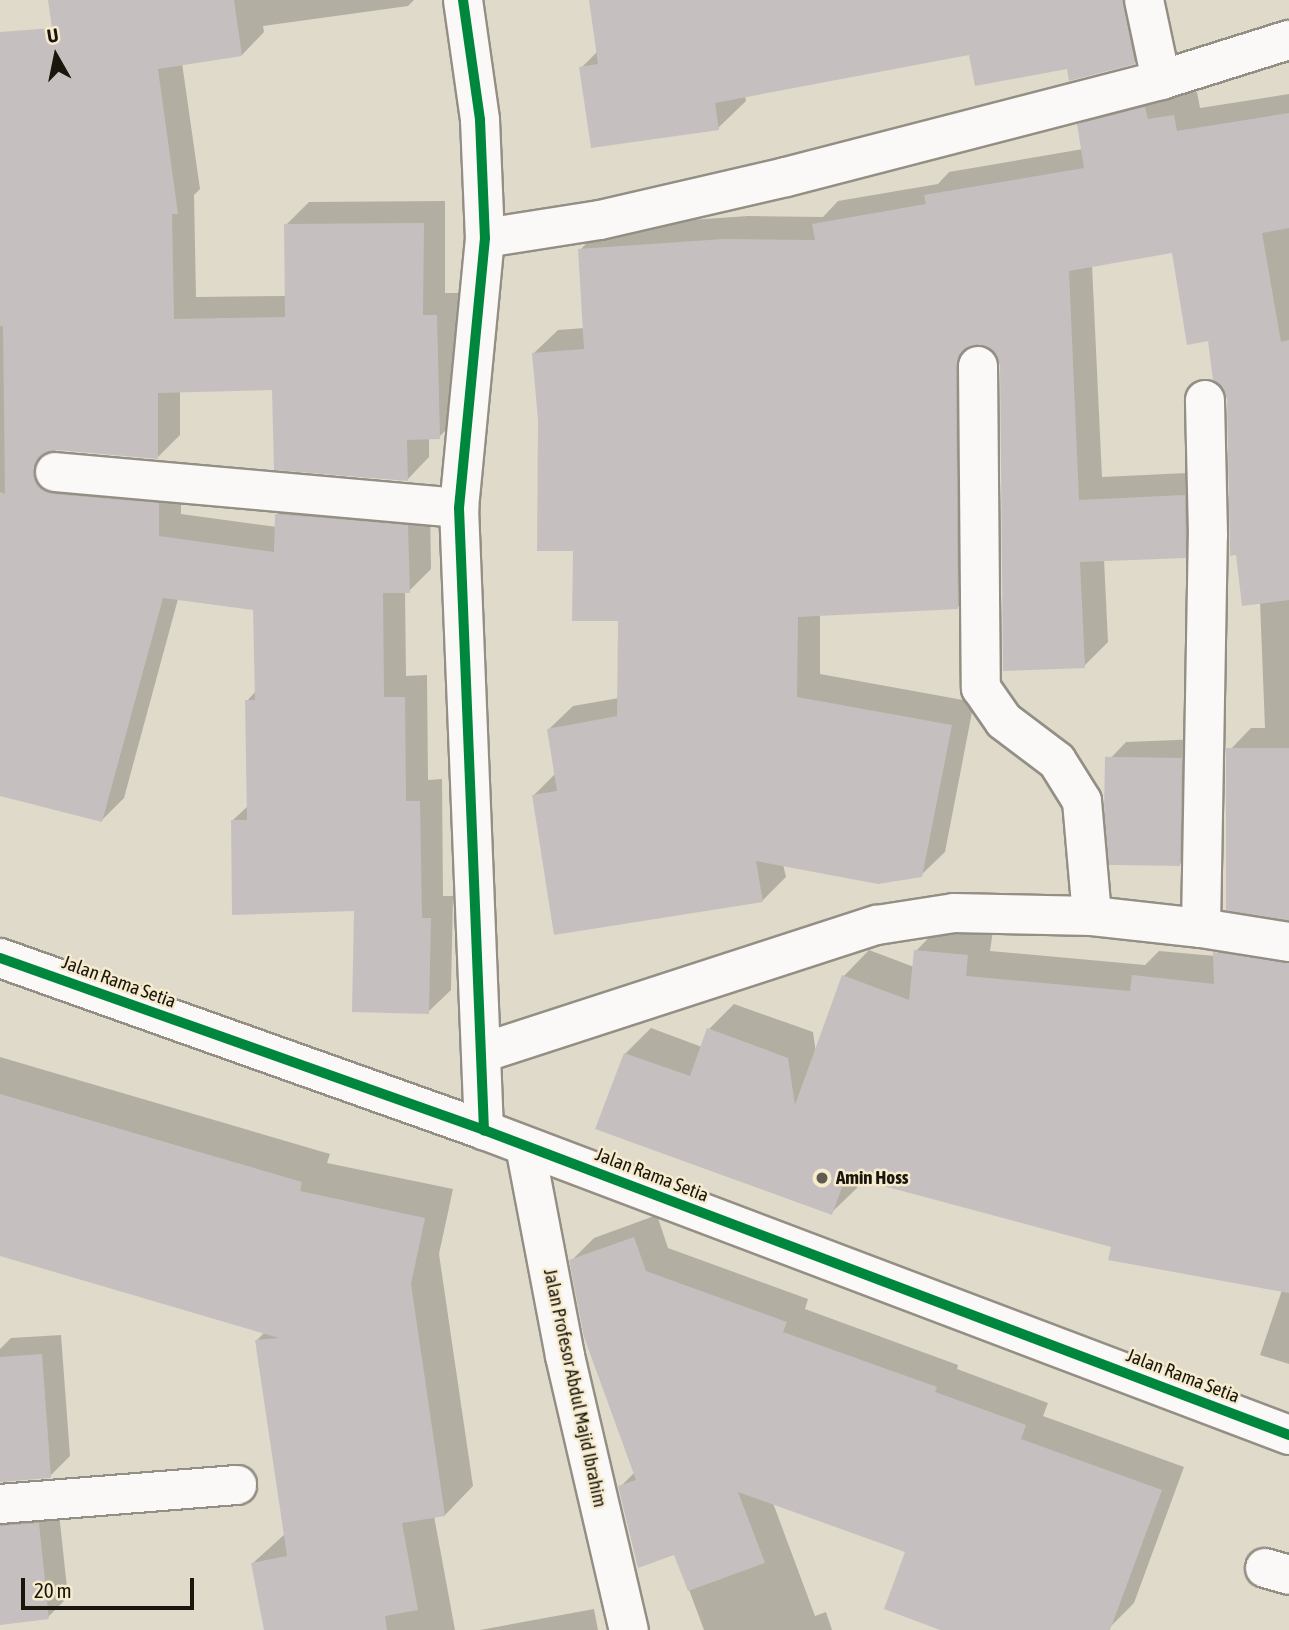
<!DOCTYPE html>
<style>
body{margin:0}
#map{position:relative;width:1289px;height:1630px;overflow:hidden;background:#e0dacb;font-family:"Asap Condensed",sans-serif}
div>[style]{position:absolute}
.shadow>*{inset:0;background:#0003}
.building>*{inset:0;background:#c5c0bf;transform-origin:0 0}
.roads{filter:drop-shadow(2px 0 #948f84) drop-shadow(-2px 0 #948f84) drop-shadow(0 2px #948f84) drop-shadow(0 -2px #948f84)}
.minor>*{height:38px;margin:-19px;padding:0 19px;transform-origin:19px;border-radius:19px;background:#faf9f7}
.cycleway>*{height:10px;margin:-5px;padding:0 5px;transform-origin:5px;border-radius:5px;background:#00873e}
.dots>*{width:19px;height:19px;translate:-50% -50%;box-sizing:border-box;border:4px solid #f6ebcf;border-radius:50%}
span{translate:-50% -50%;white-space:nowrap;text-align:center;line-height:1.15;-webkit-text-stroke:5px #f6ebcf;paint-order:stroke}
.street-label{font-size:19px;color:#1a160c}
.poi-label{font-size:19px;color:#1a160c;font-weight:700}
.left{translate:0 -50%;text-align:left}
.north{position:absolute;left:21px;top:21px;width:70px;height:70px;-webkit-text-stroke:5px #f6ebcf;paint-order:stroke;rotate:351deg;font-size:19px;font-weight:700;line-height:28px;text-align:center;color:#1a160c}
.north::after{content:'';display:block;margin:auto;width:24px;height:32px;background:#1a160c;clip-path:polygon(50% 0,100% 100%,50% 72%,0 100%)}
.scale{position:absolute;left:21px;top:1578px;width:173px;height:32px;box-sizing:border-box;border:4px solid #1a160c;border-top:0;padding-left:9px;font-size:21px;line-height:24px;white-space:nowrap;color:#1a160c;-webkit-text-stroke:5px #f6ebcf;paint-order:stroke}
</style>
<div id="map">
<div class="shadow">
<i style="clip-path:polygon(50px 0,414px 0,408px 6px,263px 26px,264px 32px,242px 55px,182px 63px,200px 189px,194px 195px,196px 297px,287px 296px,286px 225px,309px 202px,445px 201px,445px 293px,459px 293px,461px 415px,439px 437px,429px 438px,429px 457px,407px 480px,274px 388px,180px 391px,180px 435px,158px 457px,55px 448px,57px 458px,181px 481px,181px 514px,277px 527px,277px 514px,300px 492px,430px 504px,431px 569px,409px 591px,405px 591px,406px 676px,427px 675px,428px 780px,442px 779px,443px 896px,453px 896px,451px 990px,428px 1012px,356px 910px,232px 821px,249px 805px,247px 701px,256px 691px,254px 609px,178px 599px,124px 798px,102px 820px,0 794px,0 104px,63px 95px)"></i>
<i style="clip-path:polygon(591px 0,1155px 0,1162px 35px,1134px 62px,1069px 67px,970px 53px,745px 96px,746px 101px,718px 128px,581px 68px,598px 51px)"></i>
<i style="clip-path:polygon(1197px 92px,1200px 108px,1289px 94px,1289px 918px,1228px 752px,1251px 728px,1265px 728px,1260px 602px,1229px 399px,1210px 339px,1173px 251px,1092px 265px,1102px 477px,1208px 472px,1208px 532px,1185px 556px,1104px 559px,1108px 642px,1084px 666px,998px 353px,989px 345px,979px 343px,981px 584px,958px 607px,820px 614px,820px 674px,974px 702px,945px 852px,921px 875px,783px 864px,786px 877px,762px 901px,534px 795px,556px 773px,549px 729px,573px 706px,619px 698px,620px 619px,574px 550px,539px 420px,534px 353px,558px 330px,585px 328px,580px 250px,603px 226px,748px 216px,823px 217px,838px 201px,938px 184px,949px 172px,1083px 149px,1079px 125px,1102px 102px)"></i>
<i style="clip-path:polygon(1201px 739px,1199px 845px,1179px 865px,1107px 762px,1126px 742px)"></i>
<i style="clip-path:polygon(941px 925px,993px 930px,990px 951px,1145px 965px,1159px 951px,1215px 956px,1240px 927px,1289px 935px,1289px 1364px,1260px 1355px,1282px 1290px,861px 1178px,857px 1188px,831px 1213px,625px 1054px,651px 1028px,702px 1047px,709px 1029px,734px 1004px,813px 1032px,816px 1053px,844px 976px,869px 950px,914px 967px,916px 951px)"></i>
<i style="clip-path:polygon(0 1057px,330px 1154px,327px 1163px,453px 1189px,439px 1254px,473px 1486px,445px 1515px,434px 1516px,455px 1630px,265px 1630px,253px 1563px,285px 1534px,257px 1340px,265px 1332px,0 1254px)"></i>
<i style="clip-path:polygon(657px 1215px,668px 1248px,808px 1299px,805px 1309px,958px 1365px,957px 1369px,1048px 1403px,1043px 1416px,1184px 1467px,1134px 1603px,1107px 1630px,945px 1630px,907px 1551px,773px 1503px,815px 1616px,826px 1612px,832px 1630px,704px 1630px,675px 1552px,620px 1487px,635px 1472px,571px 1261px,594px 1238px)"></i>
<i style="clip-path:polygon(61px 1335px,70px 1456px,50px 1476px,0 1482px,0 1349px,11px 1338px)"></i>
<i style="clip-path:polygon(0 1493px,58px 1504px,68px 1597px,48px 1617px,0 1623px)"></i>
<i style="clip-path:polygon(594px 1609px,598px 1630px,480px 1630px)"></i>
</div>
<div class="building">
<i style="clip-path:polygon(48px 0,234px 0,242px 56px,158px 69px,178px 214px,172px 214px,174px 319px,285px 317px,284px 224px,424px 223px,423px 315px,437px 315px,440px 439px,407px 440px,408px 481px,274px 470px,272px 390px,158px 393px,158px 459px,56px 450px,46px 452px,38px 459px,33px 471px,35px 481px,42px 489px,52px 494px,159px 503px,159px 536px,274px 552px,275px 514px,408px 525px,410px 593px,383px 593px,384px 697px,405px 697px,406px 801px,420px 801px,422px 918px,431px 918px,429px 1014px,352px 1012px,354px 911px,232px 915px,231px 820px,247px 820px,245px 700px,255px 700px,253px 610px,163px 598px,102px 822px,0 796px,0 492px,5px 494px,3px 326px,0 326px,0 32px,52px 28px)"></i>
<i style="clip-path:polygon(589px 0,1123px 0,1135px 64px,1069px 81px,1067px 69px,975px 86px,969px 55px,715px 103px,719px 130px,591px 148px,579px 67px,598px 64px)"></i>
<i style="clip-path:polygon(1145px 107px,1148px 119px,1174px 115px,1177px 131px,1289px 113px,1289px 228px,1262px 233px,1281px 342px,1289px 340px,1289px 600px,1242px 606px,1236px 555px,1230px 556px,1227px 399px,1223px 388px,1213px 380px,1208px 341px,1187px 345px,1172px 253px,1069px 271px,1079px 500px,1185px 495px,1186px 558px,1080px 562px,1085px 668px,1003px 671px,1000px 366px,996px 354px,988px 347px,977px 344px,966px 348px,959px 356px,956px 366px,958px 609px,798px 617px,797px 697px,952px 725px,922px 877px,878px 884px,756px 861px,763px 902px,554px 935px,532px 795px,557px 791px,547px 729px,617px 716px,618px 621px,572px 621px,573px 551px,537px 551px,538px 420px,532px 353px,584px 349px,578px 249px,724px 239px,815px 240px,812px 224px,926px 204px,924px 195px,1084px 168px,1077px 124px)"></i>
<i style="left:1289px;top:748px;width:172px;height:63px;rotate:90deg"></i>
<i style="left:1182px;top:758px;width:108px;height:77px;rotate:91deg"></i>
<i style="clip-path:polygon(914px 950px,968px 955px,966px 976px,1130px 991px,1132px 975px,1214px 984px,1213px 952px,1289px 963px,1289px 1293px,1108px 1260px,1111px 1247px,846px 1176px,832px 1215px,595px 1129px,624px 1053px,690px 1076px,707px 1028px,788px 1058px,795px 1105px,842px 975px,909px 1000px)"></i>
<i style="clip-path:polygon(0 1094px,302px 1182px,300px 1191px,425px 1218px,411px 1284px,445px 1516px,402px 1523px,418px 1610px,385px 1616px,387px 1630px,264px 1630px,251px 1563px,287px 1556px,255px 1340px,279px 1338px,0 1256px)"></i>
<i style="clip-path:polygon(634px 1237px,646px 1271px,787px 1322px,783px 1332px,937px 1387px,935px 1392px,1026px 1425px,1021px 1439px,1162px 1490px,1110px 1630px,940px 1630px,884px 1609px,905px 1552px,738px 1492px,765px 1563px,688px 1591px,674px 1555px,638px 1568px,618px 1486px,636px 1480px,584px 1337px,569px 1260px)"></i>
<i style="clip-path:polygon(42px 1354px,51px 1478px,0 1482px,0 1357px)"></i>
<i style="clip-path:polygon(39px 1523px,49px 1619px,0 1625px,0 1526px)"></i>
</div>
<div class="roads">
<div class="minor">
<i style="left:463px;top:0;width:121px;rotate:81.9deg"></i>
<i style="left:480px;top:120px;width:118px;rotate:87.6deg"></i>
<i style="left:485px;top:238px;width:271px;rotate:95.5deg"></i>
<i style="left:459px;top:508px;width:623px;rotate:87.7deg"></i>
<i style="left:1144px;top:0;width:82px;rotate:78deg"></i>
<i style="left:485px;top:238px;width:116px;rotate:-8.9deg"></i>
<i style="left:600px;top:220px;width:191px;rotate:-13deg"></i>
<i style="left:786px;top:177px;width:387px;rotate:-14.5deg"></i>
<i style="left:1161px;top:80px;width:134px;rotate:-17.4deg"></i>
<i style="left:978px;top:366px;width:322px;rotate:89.5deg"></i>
<i style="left:981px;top:688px;width:40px;rotate:55.1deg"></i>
<i style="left:1004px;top:721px;width:66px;rotate:37deg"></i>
<i style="left:1057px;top:761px;width:47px;rotate:58deg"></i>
<i style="left:1082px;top:801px;width:115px;rotate:85deg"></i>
<i style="left:55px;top:472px;width:406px;rotate:5.1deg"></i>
<i style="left:1201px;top:928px;width:393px;rotate:-89deg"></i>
<i style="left:1208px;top:535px;width:135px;rotate:-91.3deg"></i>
<i style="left:0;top:958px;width:514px;rotate:19.56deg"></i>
<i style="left:484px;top:1130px;width:861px;rotate:20.75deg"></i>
<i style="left:482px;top:1053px;width:415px;rotate:-18deg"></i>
<i style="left:877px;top:925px;width:78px;rotate:-8.9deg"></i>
<i style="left:954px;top:913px;width:138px;rotate:1.2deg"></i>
<i style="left:1092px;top:916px;width:110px;rotate:6.3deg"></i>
<i style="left:1201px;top:928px;width:89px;rotate:9deg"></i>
<i style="left:525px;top:1146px;width:214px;rotate:79.2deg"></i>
<i style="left:565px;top:1356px;width:281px;rotate:76.9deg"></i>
<i style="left:0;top:1504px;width:238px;rotate:-4.6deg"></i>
<i style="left:1265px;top:1568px;width:25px;rotate:16deg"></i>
</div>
</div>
<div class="cycleway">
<i style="left:463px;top:0;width:121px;rotate:81.9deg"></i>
<i style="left:480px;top:120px;width:118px;rotate:87.6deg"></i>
<i style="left:485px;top:238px;width:271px;rotate:95.5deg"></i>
<i style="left:459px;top:508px;width:623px;rotate:87.7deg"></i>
<i style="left:0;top:958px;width:514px;rotate:19.56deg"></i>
<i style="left:484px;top:1130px;width:861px;rotate:20.75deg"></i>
</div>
<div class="dots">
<i style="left:822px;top:1178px;background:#5f5b4f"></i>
</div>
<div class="street-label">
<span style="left:119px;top:982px;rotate:20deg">Jalan Rama Setia</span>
<span style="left:652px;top:1175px;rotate:21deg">Jalan Rama Setia</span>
<span style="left:1183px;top:1376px;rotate:21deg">Jalan Rama Setia</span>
<span style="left:575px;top:1388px;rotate:78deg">Jalan Profesor Abdul Majid Ibrahim</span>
</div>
<div class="poi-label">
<span class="left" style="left:836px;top:1178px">Amin Hoss</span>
</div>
<div class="north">U</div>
<div class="scale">20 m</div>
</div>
